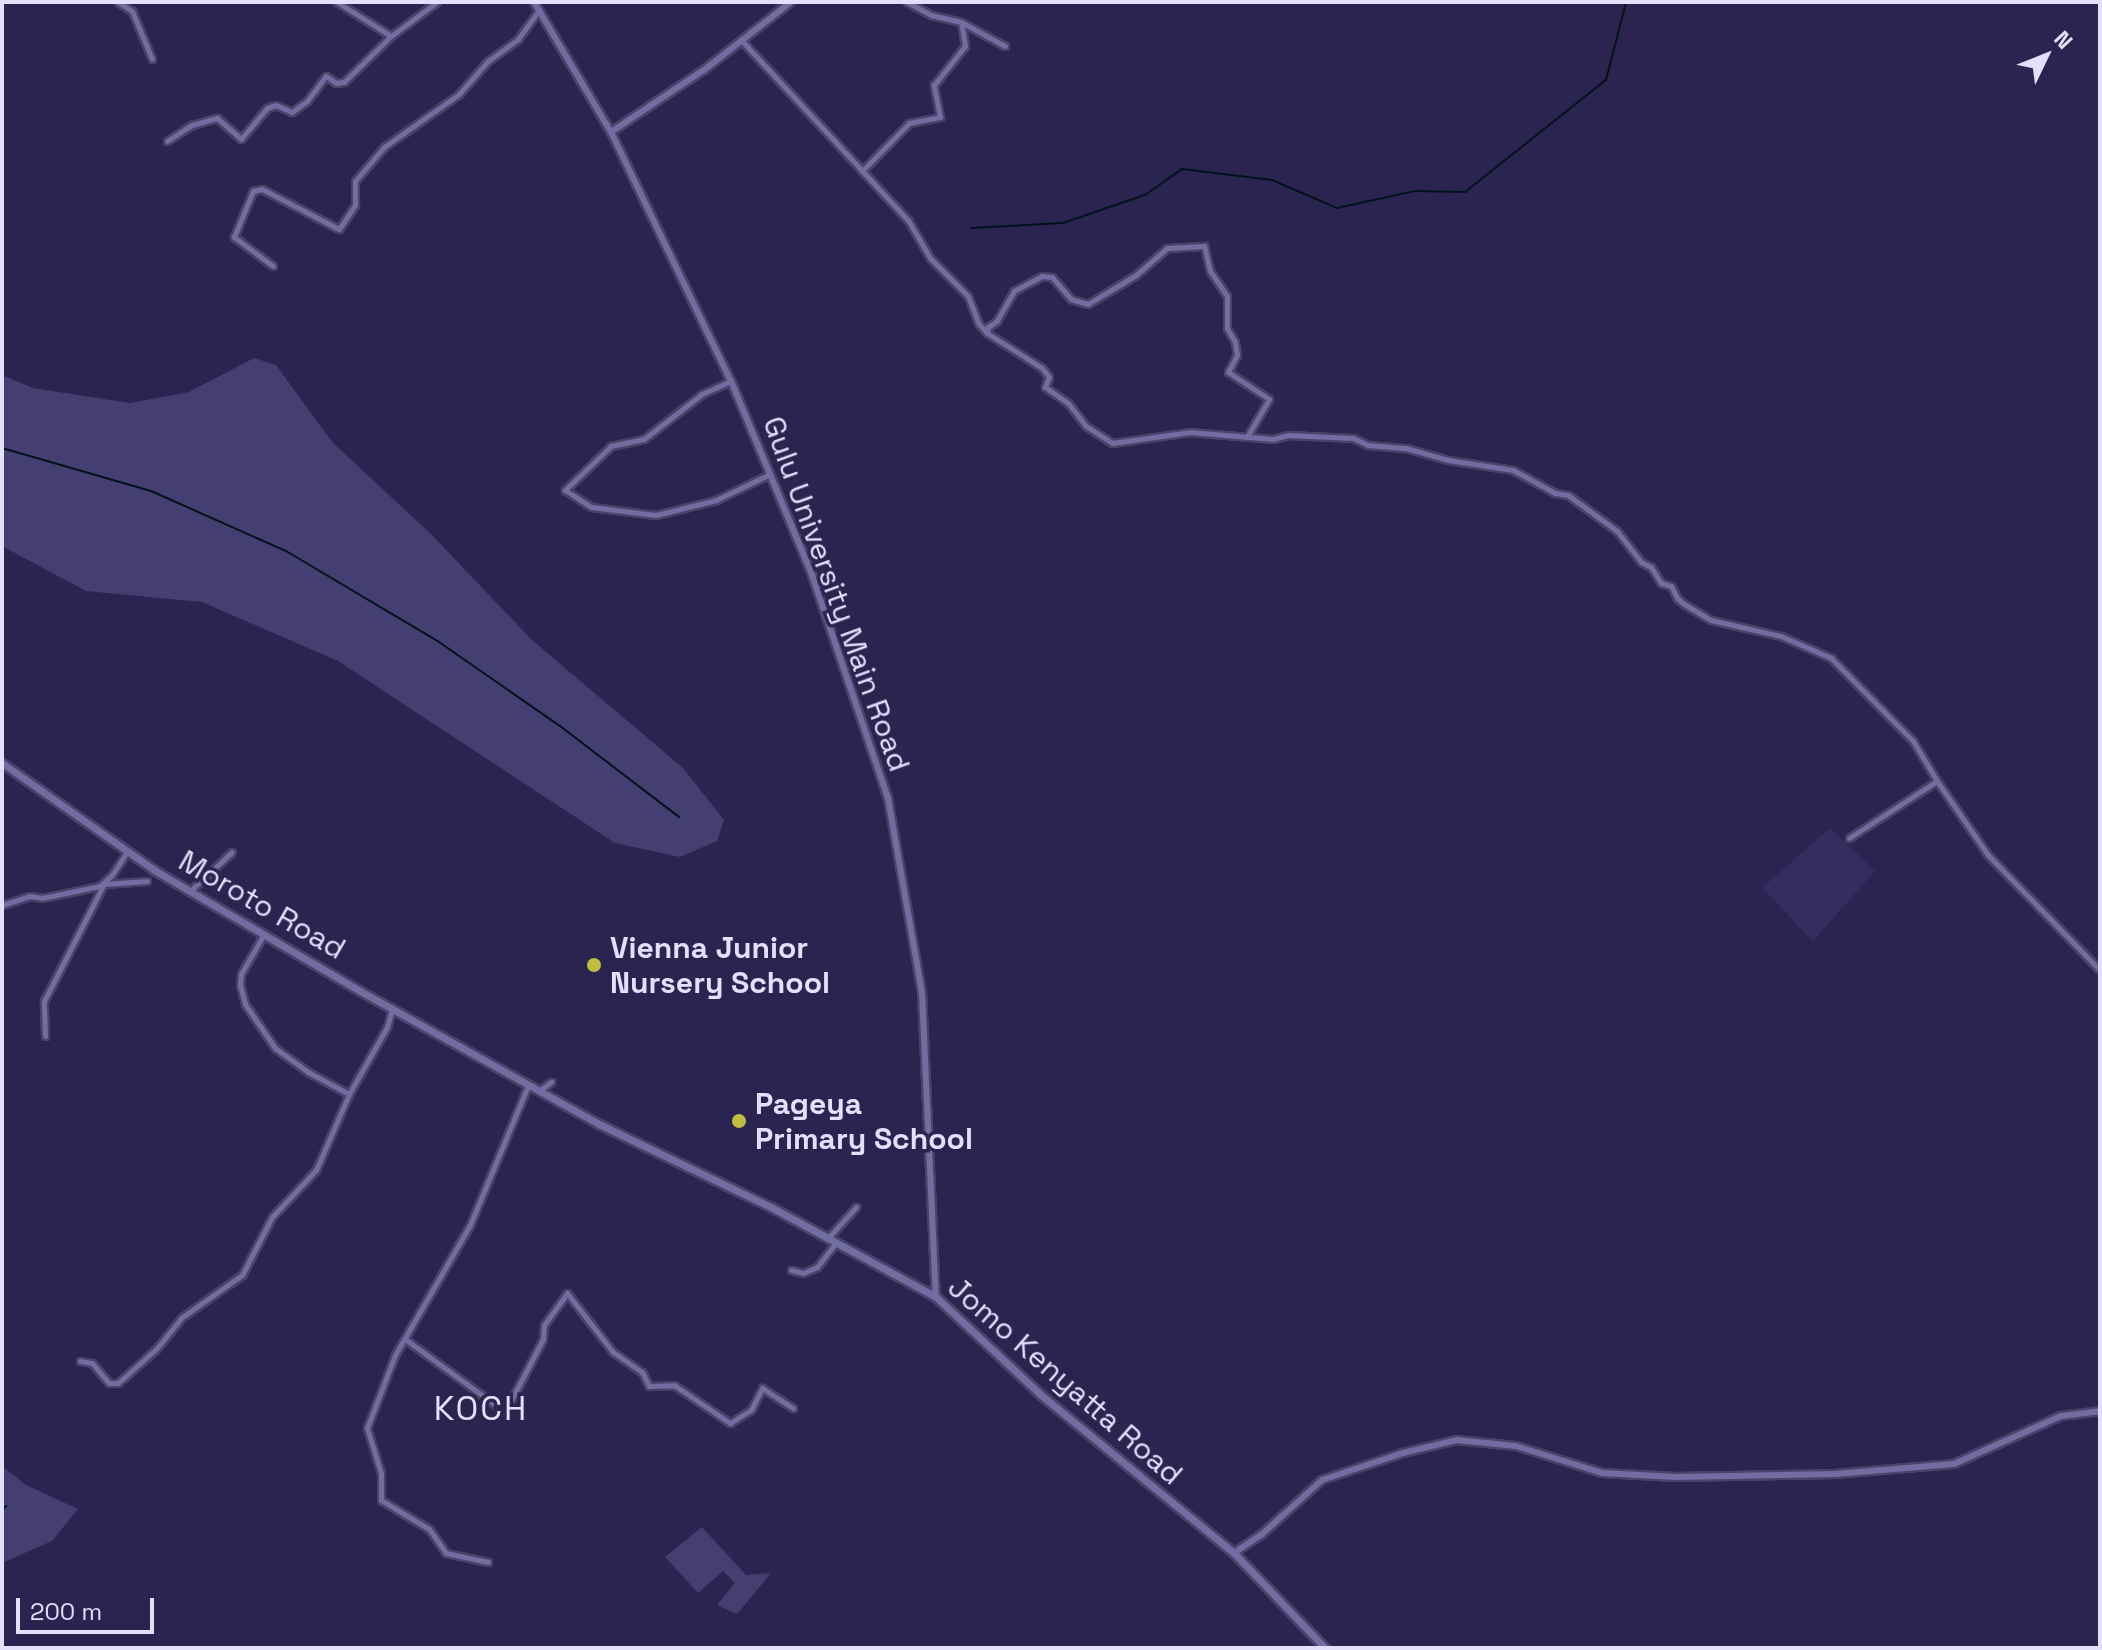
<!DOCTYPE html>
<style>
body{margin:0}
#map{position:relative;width:2102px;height:1650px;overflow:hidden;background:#2b2450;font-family:"Space Grotesk",sans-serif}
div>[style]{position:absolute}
.built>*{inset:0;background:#352d60}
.green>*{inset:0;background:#453e71}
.stream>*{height:2px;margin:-1px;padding:0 1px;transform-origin:1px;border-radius:1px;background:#00131d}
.roads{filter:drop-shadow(2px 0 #4a4269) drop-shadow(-2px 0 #4a4269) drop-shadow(0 2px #4a4269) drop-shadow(0 -2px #4a4269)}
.minor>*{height:5px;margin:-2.5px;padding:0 2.5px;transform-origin:2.5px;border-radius:2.5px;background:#726da0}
.tertiary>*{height:6px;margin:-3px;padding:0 3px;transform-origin:3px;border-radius:3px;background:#726da0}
.secondary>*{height:7px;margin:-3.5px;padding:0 3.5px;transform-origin:3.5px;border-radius:3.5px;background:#726da0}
.dots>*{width:22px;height:22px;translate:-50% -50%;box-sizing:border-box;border:4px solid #2b2450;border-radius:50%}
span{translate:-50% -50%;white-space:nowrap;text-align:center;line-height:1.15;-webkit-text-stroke:7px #2b2450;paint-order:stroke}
.street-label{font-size:30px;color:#e2e0fd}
.poi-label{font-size:30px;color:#e2e0fd;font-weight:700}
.left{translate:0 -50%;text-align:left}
.quarter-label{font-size:34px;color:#e2e0fd;letter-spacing:2px}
.frame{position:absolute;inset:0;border:4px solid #e2e0fd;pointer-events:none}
.north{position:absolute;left:2006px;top:16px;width:80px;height:80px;-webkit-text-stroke:6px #2b2450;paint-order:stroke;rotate:47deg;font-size:22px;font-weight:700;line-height:32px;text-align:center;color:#e2e0fd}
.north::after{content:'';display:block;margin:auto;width:28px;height:36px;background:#e2e0fd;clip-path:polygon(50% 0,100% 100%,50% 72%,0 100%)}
.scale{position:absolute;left:16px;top:1598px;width:138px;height:36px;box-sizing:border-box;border:4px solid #e2e0fd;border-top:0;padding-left:10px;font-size:24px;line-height:28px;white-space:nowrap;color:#e2e0fd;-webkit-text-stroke:6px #2b2450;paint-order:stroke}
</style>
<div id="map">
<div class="built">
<i style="clip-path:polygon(1830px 828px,1875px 871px,1813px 941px,1762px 888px)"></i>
</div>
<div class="green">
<i style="clip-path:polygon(254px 358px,276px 365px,332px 442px,431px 534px,532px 640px,683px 768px,724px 820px,717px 841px,680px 857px,615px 843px,338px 661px,202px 602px,86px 591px,2px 546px,2px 375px,33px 388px,130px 403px,189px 392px)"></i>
<i style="clip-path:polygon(2px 1466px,26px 1485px,78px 1509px,52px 1541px,2px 1563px)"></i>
<i style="clip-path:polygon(702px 1527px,746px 1575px,771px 1573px,737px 1614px,717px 1605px,735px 1583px,723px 1571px,698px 1593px,665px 1557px)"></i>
</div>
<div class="stream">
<i style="left:971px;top:228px;width:92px;rotate:-3.1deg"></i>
<i style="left:1063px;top:223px;width:87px;rotate:-18.9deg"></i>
<i style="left:1145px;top:195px;width:45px;rotate:-35.1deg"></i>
<i style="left:1182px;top:169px;width:91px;rotate:7deg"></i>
<i style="left:1272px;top:180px;width:71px;rotate:23.3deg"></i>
<i style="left:1337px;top:208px;width:80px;rotate:-12.3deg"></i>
<i style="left:1415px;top:191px;width:50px;rotate:1.1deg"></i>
<i style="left:1465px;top:192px;width:180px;rotate:-38.5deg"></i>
<i style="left:1606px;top:80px;width:81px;rotate:-75.6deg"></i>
<i style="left:2px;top:448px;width:155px;rotate:16.1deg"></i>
<i style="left:151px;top:491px;width:148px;rotate:24deg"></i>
<i style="left:286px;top:551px;width:178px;rotate:30.7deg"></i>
<i style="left:439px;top:642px;width:147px;rotate:34.8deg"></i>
<i style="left:560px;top:726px;width:150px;rotate:37.4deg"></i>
<i style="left:2px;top:1510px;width:6px;rotate:-45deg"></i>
</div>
<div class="roads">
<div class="minor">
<i style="left:118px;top:2px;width:17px;rotate:33deg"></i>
<i style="left:132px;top:11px;width:52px;rotate:67.4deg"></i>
<i style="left:337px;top:2px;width:64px;rotate:32.2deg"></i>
<i style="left:907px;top:2px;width:27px;rotate:28deg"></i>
<i style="left:931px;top:15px;width:31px;rotate:13deg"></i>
<i style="left:961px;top:22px;width:50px;rotate:28.6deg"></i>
<i style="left:742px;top:41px;width:244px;rotate:47.2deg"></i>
<i style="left:908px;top:220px;width:44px;rotate:59.9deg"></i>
<i style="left:930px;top:258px;width:54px;rotate:45deg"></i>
<i style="left:968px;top:296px;width:30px;rotate:69deg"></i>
<i style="left:979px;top:324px;width:12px;rotate:48deg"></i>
<i style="left:167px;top:141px;width:30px;rotate:-33deg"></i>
<i style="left:192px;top:125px;width:26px;rotate:-16deg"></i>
<i style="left:217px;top:118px;width:32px;rotate:41deg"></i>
<i style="left:241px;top:139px;width:40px;rotate:-50deg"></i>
<i style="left:267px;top:108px;width:9px;rotate:-18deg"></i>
<i style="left:276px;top:105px;width:17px;rotate:24deg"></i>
<i style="left:292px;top:112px;width:19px;rotate:-36deg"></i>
<i style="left:307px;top:101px;width:31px;rotate:-53deg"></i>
<i style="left:326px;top:76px;width:12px;rotate:35deg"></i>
<i style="left:336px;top:83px;width:8px;rotate:-7deg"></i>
<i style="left:344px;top:82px;width:66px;rotate:-44.4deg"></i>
<i style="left:391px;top:36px;width:57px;rotate:-36.5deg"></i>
<i style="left:862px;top:171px;width:67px;rotate:-45.6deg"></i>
<i style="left:909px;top:123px;width:32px;rotate:-11deg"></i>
<i style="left:940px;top:117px;width:33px;rotate:-101deg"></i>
<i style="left:934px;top:85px;width:50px;rotate:-51.5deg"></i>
<i style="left:965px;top:46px;width:24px;rotate:-99deg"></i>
<i style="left:273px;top:266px;width:49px;rotate:-143.4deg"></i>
<i style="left:234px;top:237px;width:50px;rotate:-67.6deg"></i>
<i style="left:253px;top:191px;width:9px;rotate:-13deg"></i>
<i style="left:262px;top:189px;width:87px;rotate:27.5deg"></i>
<i style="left:339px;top:229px;width:29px;rotate:-56deg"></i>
<i style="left:355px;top:205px;width:24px;rotate:-90deg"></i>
<i style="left:355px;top:181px;width:45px;rotate:-49.5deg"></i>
<i style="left:384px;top:147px;width:92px;rotate:-35.2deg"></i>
<i style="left:459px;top:94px;width:44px;rotate:-48.7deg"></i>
<i style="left:488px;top:61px;width:37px;rotate:-36deg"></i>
<i style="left:518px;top:39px;width:36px;rotate:-54deg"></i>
<i style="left:731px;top:381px;width:32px;rotate:156deg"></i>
<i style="left:702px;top:394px;width:73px;rotate:142.2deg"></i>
<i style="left:644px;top:439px;width:34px;rotate:168deg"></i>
<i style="left:611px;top:446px;width:64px;rotate:136.3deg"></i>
<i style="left:565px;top:490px;width:31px;rotate:33deg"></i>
<i style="left:591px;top:507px;width:65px;rotate:7deg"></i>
<i style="left:656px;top:515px;width:62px;rotate:-14deg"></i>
<i style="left:716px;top:500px;width:60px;rotate:-25.7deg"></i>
<i style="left:1247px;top:437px;width:44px;rotate:-59.9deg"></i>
<i style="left:1269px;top:399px;width:49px;rotate:-146.6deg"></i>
<i style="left:1228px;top:372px;width:19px;rotate:-62deg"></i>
<i style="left:1237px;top:355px;width:13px;rotate:-99deg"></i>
<i style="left:1235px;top:342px;width:16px;rotate:-120deg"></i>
<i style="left:1227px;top:328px;width:32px;rotate:-90deg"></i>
<i style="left:1227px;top:296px;width:30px;rotate:-124deg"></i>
<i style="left:1210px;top:271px;width:26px;rotate:-103deg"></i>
<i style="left:1204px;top:246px;width:37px;rotate:177deg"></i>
<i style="left:1167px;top:248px;width:41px;rotate:138.9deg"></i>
<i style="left:1136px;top:275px;width:56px;rotate:148.9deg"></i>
<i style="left:1088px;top:304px;width:18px;rotate:-164deg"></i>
<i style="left:1071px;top:299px;width:29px;rotate:-131deg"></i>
<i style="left:1052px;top:277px;width:10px;rotate:-174deg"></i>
<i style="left:1042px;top:276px;width:32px;rotate:152deg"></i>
<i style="left:1014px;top:291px;width:34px;rotate:120deg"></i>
<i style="left:997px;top:321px;width:11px;rotate:146deg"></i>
<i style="left:988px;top:327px;width:6px;rotate:99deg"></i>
<i style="left:987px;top:333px;width:65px;rotate:32.5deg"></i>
<i style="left:1042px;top:368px;width:11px;rotate:52deg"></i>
<i style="left:1049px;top:377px;width:11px;rotate:112deg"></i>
<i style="left:1045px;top:387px;width:28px;rotate:35deg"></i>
<i style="left:1068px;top:403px;width:29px;rotate:52deg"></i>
<i style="left:1086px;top:426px;width:31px;rotate:33deg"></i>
<i style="left:1112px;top:443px;width:79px;rotate:-8deg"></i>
<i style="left:1190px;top:432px;width:83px;rotate:4.8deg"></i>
<i style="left:1273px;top:439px;width:16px;rotate:-15deg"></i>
<i style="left:1288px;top:435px;width:65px;rotate:2.6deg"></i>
<i style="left:1353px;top:438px;width:17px;rotate:25deg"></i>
<i style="left:1368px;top:445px;width:38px;rotate:5deg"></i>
<i style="left:1406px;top:448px;width:44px;rotate:15.9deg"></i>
<i style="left:1448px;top:460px;width:66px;rotate:8.7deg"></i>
<i style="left:1513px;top:470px;width:48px;rotate:28.7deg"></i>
<i style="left:1555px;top:493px;width:13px;rotate:9deg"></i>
<i style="left:1568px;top:495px;width:61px;rotate:36.3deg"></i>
<i style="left:1617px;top:531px;width:39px;rotate:52deg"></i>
<i style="left:1641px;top:562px;width:11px;rotate:27deg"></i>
<i style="left:1651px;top:567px;width:19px;rotate:58deg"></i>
<i style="left:1661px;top:583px;width:10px;rotate:17deg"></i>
<i style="left:1671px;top:586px;width:13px;rotate:63deg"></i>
<i style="left:1677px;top:598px;width:9px;rotate:41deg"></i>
<i style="left:1684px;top:604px;width:31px;rotate:31deg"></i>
<i style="left:1711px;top:620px;width:72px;rotate:12.9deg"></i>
<i style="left:1781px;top:636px;width:55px;rotate:23.7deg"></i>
<i style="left:1831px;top:658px;width:117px;rotate:45.3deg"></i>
<i style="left:1913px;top:741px;width:47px;rotate:59deg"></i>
<i style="left:1849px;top:838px;width:105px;rotate:-32.9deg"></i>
<i style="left:1937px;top:781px;width:90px;rotate:55.4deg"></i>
<i style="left:1988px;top:855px;width:161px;rotate:45.8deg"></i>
<i style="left:190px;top:891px;width:57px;rotate:-42.9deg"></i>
<i style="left:2px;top:905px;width:29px;rotate:-18deg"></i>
<i style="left:30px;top:896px;width:12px;rotate:9deg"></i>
<i style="left:42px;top:898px;width:59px;rotate:-11.7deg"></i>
<i style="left:100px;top:886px;width:16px;rotate:-43deg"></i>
<i style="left:112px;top:875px;width:27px;rotate:-57deg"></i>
<i style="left:264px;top:934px;width:46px;rotate:119.9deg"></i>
<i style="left:241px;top:974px;width:11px;rotate:95deg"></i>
<i style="left:240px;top:985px;width:20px;rotate:75deg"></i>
<i style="left:245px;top:1004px;width:53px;rotate:55.7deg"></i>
<i style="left:275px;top:1048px;width:41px;rotate:36deg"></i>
<i style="left:308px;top:1072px;width:47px;rotate:28.2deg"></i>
<i style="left:45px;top:1036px;width:35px;rotate:-92deg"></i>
<i style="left:44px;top:1001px;width:131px;rotate:-62.9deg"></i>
<i style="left:104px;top:884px;width:43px;rotate:-4deg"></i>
<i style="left:540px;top:1090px;width:14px;rotate:-36deg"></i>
<i style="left:828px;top:1238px;width:42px;rotate:-47.9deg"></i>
<i style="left:791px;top:1270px;width:12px;rotate:14deg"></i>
<i style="left:803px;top:1273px;width:15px;rotate:-23deg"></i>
<i style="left:817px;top:1267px;width:31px;rotate:-52deg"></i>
<i style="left:405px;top:1339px;width:124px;rotate:36.1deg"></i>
<i style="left:505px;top:1412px;width:82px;rotate:-62.5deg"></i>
<i style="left:543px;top:1339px;width:14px;rotate:-86deg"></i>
<i style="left:544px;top:1325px;width:39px;rotate:-54deg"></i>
<i style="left:567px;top:1293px;width:75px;rotate:52.1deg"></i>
<i style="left:613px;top:1352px;width:35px;rotate:35deg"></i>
<i style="left:642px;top:1372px;width:16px;rotate:63deg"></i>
<i style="left:649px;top:1386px;width:25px;rotate:-2deg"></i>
<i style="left:674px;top:1385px;width:68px;rotate:34.2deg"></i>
<i style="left:730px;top:1423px;width:25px;rotate:-32deg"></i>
<i style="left:751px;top:1410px;width:25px;rotate:-63deg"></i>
<i style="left:762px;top:1388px;width:37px;rotate:33deg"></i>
<i style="left:80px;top:1361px;width:12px;rotate:9deg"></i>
<i style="left:92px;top:1363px;width:26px;rotate:50deg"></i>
<i style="left:109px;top:1383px;width:9px"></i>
<i style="left:118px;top:1383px;width:52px;rotate:-41.9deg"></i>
<i style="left:157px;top:1348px;width:38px;rotate:-51deg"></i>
<i style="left:181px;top:1318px;width:75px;rotate:-35.2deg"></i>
<i style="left:242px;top:1275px;width:65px;rotate:-62.7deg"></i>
<i style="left:272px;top:1217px;width:64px;rotate:-46.9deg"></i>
<i style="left:316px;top:1170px;width:83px;rotate:-66.5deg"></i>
<i style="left:349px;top:1094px;width:77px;rotate:-60.4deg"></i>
<i style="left:387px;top:1027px;width:19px;rotate:-74deg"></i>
<i style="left:488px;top:1562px;width:43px;rotate:-167.9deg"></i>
<i style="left:446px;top:1553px;width:29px;rotate:-125deg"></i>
<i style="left:429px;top:1529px;width:56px;rotate:-148.9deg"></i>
<i style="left:381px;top:1500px;width:27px;rotate:-90deg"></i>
<i style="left:381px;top:1473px;width:47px;rotate:-107.3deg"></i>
<i style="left:367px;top:1428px;width:78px;rotate:-69deg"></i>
<i style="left:395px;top:1355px;width:150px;rotate:-60deg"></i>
<i style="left:470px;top:1225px;width:151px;rotate:-67.4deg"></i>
</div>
<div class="tertiary">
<i style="left:534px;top:2px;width:151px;rotate:59.4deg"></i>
<i style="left:611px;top:132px;width:276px;rotate:64.3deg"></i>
<i style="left:731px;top:381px;width:210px;rotate:67.3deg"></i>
<i style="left:812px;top:575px;width:236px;rotate:71.2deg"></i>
<i style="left:888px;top:798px;width:198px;rotate:80.1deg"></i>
<i style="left:922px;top:993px;width:304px;rotate:87.4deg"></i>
<i style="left:611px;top:132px;width:112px;rotate:-33.7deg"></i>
<i style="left:704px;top:70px;width:110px;rotate:-38deg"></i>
<i style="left:1234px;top:1553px;width:32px;rotate:-34deg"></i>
<i style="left:1261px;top:1535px;width:82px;rotate:-42deg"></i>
<i style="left:1322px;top:1480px;width:85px;rotate:-18.4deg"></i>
<i style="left:1403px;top:1453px;width:56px;rotate:-13.5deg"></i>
<i style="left:1457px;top:1440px;width:59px;rotate:5.8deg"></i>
<i style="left:1516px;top:1446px;width:90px;rotate:17.4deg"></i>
<i style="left:1602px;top:1473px;width:74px;rotate:3.1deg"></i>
<i style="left:1676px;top:1477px;width:159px;rotate:-1.1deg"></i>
<i style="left:1835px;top:1474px;width:119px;rotate:-4.8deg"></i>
<i style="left:1954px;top:1464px;width:117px;rotate:-24.2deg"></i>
<i style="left:2061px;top:1416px;width:39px;rotate:-7deg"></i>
</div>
<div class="secondary">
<i style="left:2px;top:763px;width:186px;rotate:35.1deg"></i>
<i style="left:154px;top:870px;width:239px;rotate:30.4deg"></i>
<i style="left:360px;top:991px;width:274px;rotate:29.1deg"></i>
<i style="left:599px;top:1124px;width:191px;rotate:25.8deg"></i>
<i style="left:771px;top:1207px;width:188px;rotate:28.6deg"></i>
<i style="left:936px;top:1297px;width:144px;rotate:43deg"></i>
<i style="left:1041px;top:1395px;width:249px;rotate:39.3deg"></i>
<i style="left:1234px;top:1553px;width:132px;rotate:46.2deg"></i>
</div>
</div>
<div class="dots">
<i style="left:594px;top:965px;background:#c0be40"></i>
<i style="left:739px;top:1121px;background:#c0be40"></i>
</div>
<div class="street-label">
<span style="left:836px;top:594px;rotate:70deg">Gulu University Main Road</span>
<span style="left:262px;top:905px;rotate:30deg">Moroto Road</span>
<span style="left:1065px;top:1381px;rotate:41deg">Jomo Kenyatta Road</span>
</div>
<div class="poi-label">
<span class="left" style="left:610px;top:965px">Vienna Junior<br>Nursery School</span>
<span class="left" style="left:755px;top:1121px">Pageya<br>Primary School</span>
</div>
<div class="quarter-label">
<span style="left:481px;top:1409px">KOCH</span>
</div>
<div class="frame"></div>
<div class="north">N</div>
<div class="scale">200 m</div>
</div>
